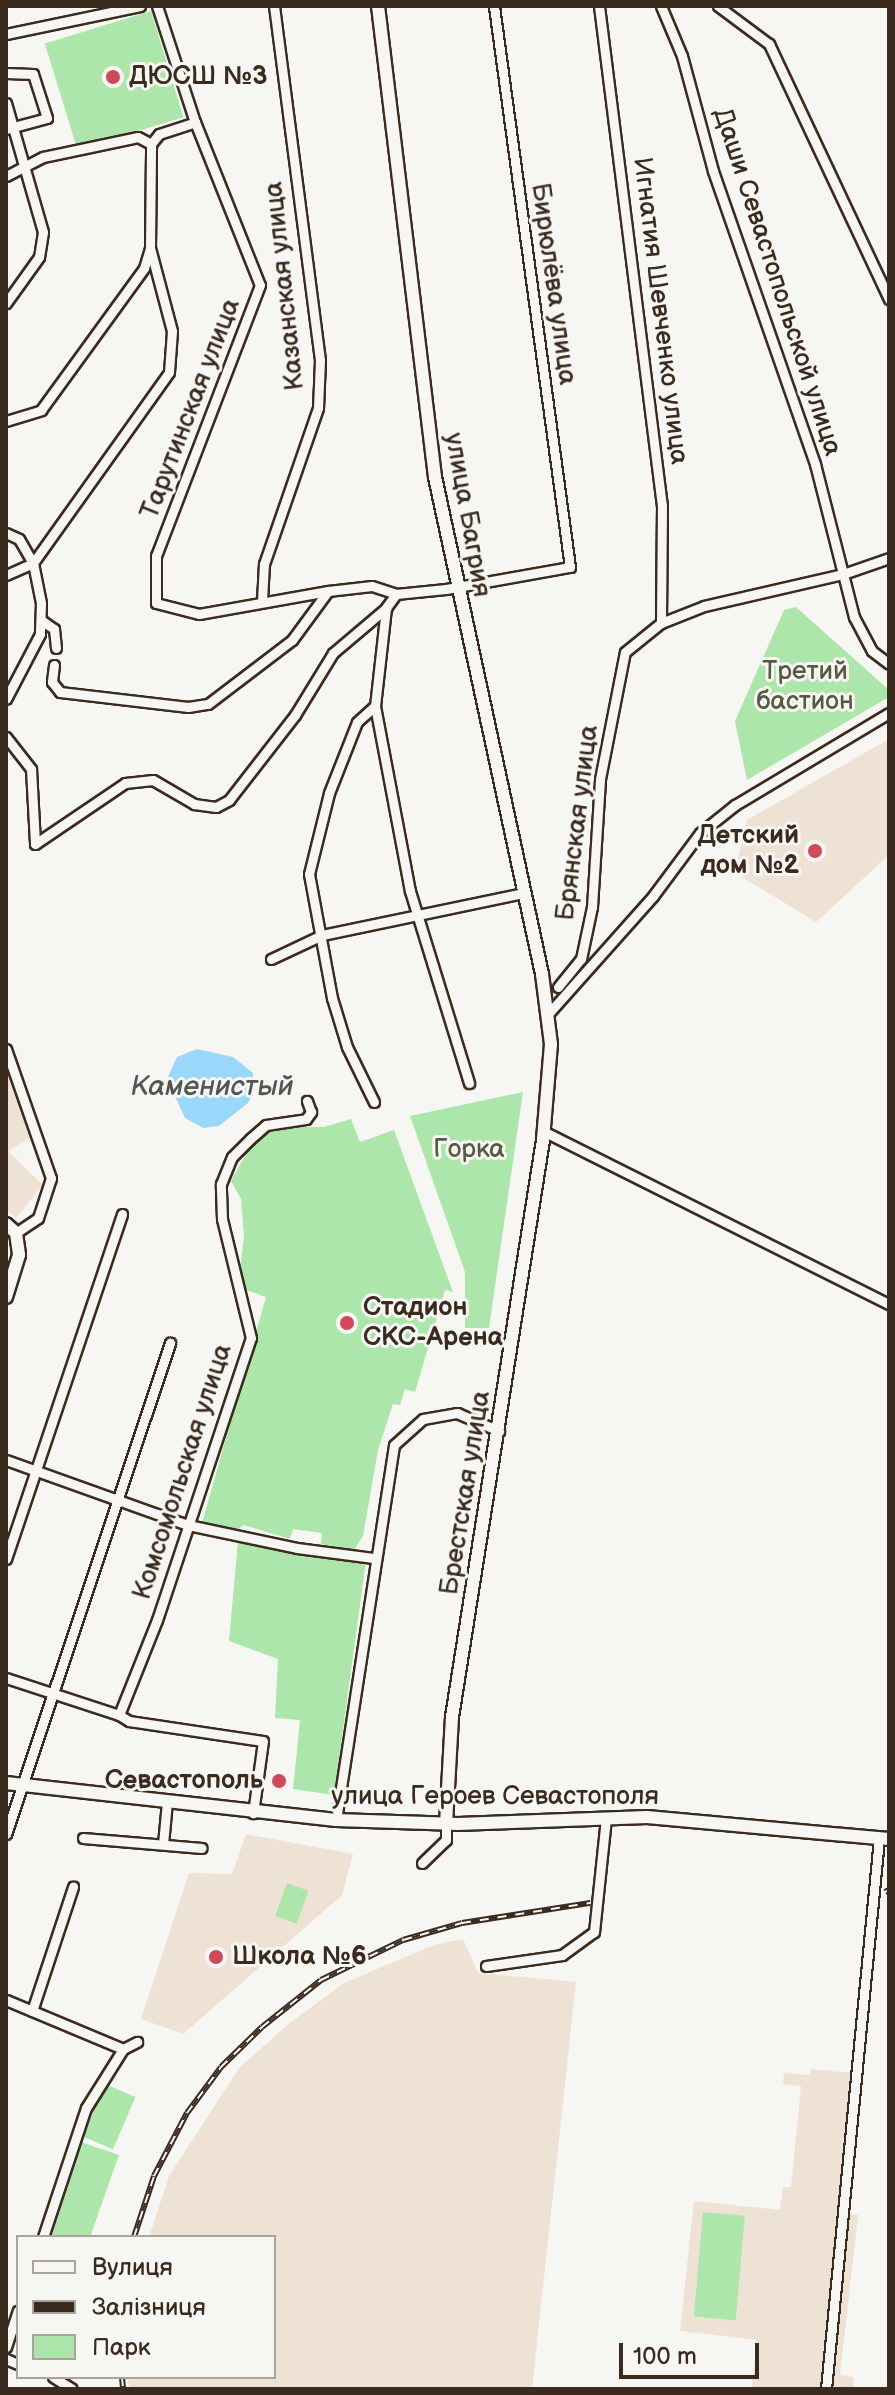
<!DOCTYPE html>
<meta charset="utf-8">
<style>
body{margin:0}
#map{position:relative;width:895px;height:2395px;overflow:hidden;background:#f6f6f2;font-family:"Balsamiq Sans",sans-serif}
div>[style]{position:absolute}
.built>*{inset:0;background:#eee2d4}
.green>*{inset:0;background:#ade6aa;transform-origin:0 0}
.water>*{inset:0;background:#9ad8fb}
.roads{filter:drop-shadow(2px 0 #3b2a1e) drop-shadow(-2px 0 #3b2a1e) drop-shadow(0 2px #3b2a1e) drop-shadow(0 -2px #3b2a1e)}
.minor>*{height:9px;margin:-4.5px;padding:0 4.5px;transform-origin:4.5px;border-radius:4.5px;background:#f6f6f2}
.major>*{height:12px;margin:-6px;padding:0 6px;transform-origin:6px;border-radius:6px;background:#f6f6f2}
.rail>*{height:6px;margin-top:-3px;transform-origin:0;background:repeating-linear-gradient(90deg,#f6f6f2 0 9px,#3b2a1e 0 18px);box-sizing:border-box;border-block:2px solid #3b2a1e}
.dots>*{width:22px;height:22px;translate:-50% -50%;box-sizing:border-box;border:4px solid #f6f6f2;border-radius:50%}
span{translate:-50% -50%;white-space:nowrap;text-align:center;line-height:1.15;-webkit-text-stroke:6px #f6f6f2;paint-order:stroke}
.poi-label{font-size:26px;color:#3b2a1e;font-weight:700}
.left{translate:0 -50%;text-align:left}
.right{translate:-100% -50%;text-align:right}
.street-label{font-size:26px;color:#3b2a1e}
.park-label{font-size:26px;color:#585941}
.water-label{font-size:28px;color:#535655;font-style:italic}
.frame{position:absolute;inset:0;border:8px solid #3b2a1e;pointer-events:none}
.legend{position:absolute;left:16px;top:2235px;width:260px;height:144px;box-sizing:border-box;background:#f6f6f2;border:2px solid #aba49d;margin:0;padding:10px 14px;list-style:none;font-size:24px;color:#3b2a1e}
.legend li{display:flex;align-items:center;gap:16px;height:40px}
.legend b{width:40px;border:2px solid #aba49d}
.scale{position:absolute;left:619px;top:2343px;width:140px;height:36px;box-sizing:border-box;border:4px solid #3b2a1e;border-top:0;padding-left:10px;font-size:24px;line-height:28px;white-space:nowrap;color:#3b2a1e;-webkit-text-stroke:6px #f6f6f2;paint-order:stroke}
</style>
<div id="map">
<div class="built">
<i style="clip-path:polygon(889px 739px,889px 855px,816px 922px,742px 877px,738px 858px,747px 820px)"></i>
<i style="clip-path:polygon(6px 1068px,34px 1135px,8px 1151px,43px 1185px,16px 1218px,6px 1209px)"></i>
<i style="clip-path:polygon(246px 1834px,353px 1854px,342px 1895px,183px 2034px,141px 2019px,189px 1873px,232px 1874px)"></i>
<i style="clip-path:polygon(463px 1939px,478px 1973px,576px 1982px,532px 2389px,129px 2389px,128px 2377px,274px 2377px,274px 2237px,149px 2237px,169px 2176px,239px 2068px,291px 2022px,344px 1983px,434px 1945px)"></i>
<i style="clip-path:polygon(811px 2069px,855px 2073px,840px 2213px,858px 2215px,840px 2375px,854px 2377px,853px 2389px,752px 2389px,757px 2340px,680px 2331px,694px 2201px,780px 2210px,783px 2187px,791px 2187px,801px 2086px,783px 2084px,784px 2073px,810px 2075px)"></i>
</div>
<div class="green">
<i style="left:151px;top:11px;width:111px;height:111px;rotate:73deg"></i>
<i style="clip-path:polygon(796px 607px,889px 690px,889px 697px,747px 780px,735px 721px,784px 610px)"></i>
<i style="clip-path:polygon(523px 1092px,489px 1328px,465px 1328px,465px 1272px,410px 1116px)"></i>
<i style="clip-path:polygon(351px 1119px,360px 1142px,394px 1130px,453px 1292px,445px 1290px,415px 1392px,405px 1389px,400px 1405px,393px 1404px,378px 1450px,363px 1536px,354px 1550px,321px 1544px,322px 1533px,293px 1529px,290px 1539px,244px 1525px,234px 1532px,202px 1523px,266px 1297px,238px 1287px,244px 1236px,241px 1199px,231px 1181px,251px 1145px,270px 1127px,324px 1127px)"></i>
<i style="clip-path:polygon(238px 1541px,366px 1561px,334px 1795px,293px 1789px,300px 1720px,275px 1718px,278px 1659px,229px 1641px)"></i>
<i style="left:287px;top:1883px;width:23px;height:35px;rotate:20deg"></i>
<i style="left:105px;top:2084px;width:33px;height:57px;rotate:23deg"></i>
<i style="clip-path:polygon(81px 2142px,119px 2155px,90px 2237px,47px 2237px)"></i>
<i style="left:703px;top:2212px;width:42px;height:105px;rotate:5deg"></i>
</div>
<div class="water">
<i style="clip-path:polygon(197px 1049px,233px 1057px,253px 1073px,254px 1091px,248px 1103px,219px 1126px,203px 1128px,185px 1118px,167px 1079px,177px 1057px)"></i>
</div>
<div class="roads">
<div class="minor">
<i style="left:157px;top:6px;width:122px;rotate:71.9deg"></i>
<i style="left:195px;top:122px;width:175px;rotate:68.3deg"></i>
<i style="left:260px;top:285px;width:290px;rotate:111deg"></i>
<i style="left:156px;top:556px;width:47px;rotate:90deg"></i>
<i style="left:156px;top:603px;width:44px;rotate:14.3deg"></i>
<i style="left:199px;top:614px;width:131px;rotate:-10.1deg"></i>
<i style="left:328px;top:591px;width:44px;rotate:-6.5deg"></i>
<i style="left:372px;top:586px;width:25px;rotate:18deg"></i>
<i style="left:396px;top:594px;width:50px;rotate:-5.7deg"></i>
<i style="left:446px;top:589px;width:126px;rotate:-10.1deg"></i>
<i style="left:570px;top:567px;width:566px;rotate:-97.72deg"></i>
<i style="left:599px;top:6px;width:504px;rotate:82.82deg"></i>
<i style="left:662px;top:506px;width:117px;rotate:90.5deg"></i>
<i style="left:661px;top:6px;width:54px;rotate:67.2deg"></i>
<i style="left:682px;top:56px;width:119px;rotate:74.9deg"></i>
<i style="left:713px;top:171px;width:310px;rotate:70.8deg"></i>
<i style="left:815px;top:464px;width:158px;rotate:75.7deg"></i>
<i style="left:854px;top:617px;width:38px;rotate:62deg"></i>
<i style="left:872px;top:651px;width:21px;rotate:37deg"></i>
<i style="left:718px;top:6px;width:64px;rotate:36.7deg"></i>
<i style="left:769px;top:44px;width:282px;rotate:64.8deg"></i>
<i style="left:6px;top:34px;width:137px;rotate:-11.8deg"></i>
<i style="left:6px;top:73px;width:27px;rotate:2deg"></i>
<i style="left:33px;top:74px;width:46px;rotate:72.3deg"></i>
<i style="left:47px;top:118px;width:42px;rotate:165deg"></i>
<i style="left:6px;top:103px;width:134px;rotate:74deg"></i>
<i style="left:43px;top:232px;width:25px;rotate:99deg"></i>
<i style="left:39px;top:257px;width:57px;rotate:125.7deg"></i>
<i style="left:6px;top:176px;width:42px;rotate:-27.2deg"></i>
<i style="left:43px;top:157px;width:97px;rotate:-11.9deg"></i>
<i style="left:138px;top:137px;width:15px;rotate:28deg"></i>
<i style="left:6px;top:421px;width:37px;rotate:-17deg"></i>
<i style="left:41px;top:410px;width:175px;rotate:-54deg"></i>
<i style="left:144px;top:268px;width:21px;rotate:-73deg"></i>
<i style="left:6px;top:533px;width:14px;rotate:25deg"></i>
<i style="left:19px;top:539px;width:28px;rotate:60deg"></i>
<i style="left:33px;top:563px;width:41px;rotate:78.7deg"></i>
<i style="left:41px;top:603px;width:31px;rotate:92deg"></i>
<i style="left:40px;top:634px;width:73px;rotate:117.6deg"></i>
<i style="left:33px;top:563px;width:234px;rotate:-54.5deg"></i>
<i style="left:169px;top:372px;width:41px;rotate:-85.8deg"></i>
<i style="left:172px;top:331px;width:86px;rotate:-104.8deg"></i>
<i style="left:150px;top:248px;width:104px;rotate:-89.4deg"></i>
<i style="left:151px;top:144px;width:13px;rotate:-51deg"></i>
<i style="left:159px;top:134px;width:38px;rotate:-18deg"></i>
<i style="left:6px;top:575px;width:30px;rotate:-24deg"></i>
<i style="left:396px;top:594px;width:17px;rotate:126deg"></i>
<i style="left:386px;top:608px;width:99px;rotate:96.4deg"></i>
<i style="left:375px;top:706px;width:188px;rotate:79.3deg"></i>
<i style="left:410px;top:891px;width:201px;rotate:72.9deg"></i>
<i style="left:262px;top:601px;width:37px;rotate:-87deg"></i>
<i style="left:264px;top:564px;width:165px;rotate:-70.9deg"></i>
<i style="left:318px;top:408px;width:48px;rotate:-87.6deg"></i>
<i style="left:320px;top:360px;width:357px;rotate:-97.4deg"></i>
<i style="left:41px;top:620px;width:16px;rotate:35deg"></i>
<i style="left:54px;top:629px;width:19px;rotate:84deg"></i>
<i style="left:54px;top:665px;width:17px;rotate:97deg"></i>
<i style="left:52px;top:682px;width:13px;rotate:51deg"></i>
<i style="left:60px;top:692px;width:129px;rotate:6.7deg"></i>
<i style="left:188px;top:707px;width:20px;rotate:-9deg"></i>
<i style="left:208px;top:704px;width:106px;rotate:-37.3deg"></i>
<i style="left:292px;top:640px;width:61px;rotate:-53.7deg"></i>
<i style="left:6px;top:737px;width:41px;rotate:52deg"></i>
<i style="left:31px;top:769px;width:75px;rotate:86.9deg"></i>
<i style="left:35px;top:844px;width:109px;rotate:-34.1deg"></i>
<i style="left:125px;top:783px;width:28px;rotate:-6deg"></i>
<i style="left:153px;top:780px;width:48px;rotate:30.3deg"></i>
<i style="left:194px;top:804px;width:22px;rotate:8deg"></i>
<i style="left:216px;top:807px;width:15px;rotate:-28deg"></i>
<i style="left:229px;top:800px;width:108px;rotate:-52.2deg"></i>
<i style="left:295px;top:715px;width:73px;rotate:-58.5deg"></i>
<i style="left:333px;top:653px;width:70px;rotate:-40.3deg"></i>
<i style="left:271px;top:959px;width:56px;rotate:-25.2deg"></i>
<i style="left:322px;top:935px;width:205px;rotate:-11.8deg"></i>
<i style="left:558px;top:987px;width:36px;rotate:-51deg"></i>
<i style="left:581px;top:959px;width:53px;rotate:-78.1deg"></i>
<i style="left:592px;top:907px;width:128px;rotate:-86.4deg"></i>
<i style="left:600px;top:779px;width:129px;rotate:-78.9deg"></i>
<i style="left:625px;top:652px;width:46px;rotate:-38.9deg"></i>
<i style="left:661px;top:623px;width:46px;rotate:-21.6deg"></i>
<i style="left:704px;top:606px;width:143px;rotate:-13deg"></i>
<i style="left:843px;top:574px;width:49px;rotate:-19.2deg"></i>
<i style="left:548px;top:1014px;width:158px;rotate:-48.3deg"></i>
<i style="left:653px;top:896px;width:79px;rotate:-53.3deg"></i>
<i style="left:700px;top:833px;width:45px;rotate:-38.7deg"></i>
<i style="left:735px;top:805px;width:179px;rotate:-30.9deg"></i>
<i style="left:6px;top:1049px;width:137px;rotate:70.8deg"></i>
<i style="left:51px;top:1178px;width:42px;rotate:108deg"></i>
<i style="left:38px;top:1218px;width:27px;rotate:146deg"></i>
<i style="left:374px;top:1102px;width:61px;rotate:-116.1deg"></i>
<i style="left:347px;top:1047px;width:51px;rotate:-107deg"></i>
<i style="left:332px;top:998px;width:126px;rotate:-100.5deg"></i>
<i style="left:309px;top:874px;width:83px;rotate:-76.1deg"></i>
<i style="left:329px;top:793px;width:76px;rotate:-68.5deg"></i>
<i style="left:357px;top:722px;width:24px;rotate:-42deg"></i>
<i style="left:543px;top:1131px;width:387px;rotate:26.6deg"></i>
<i style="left:6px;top:1460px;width:193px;rotate:19.7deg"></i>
<i style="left:188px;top:1525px;width:111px;rotate:11.9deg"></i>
<i style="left:297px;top:1548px;width:77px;rotate:7.5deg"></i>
<i style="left:6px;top:1559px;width:364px;rotate:-71.4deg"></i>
<i style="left:6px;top:1678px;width:119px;rotate:18.1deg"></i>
<i style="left:119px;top:1715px;width:102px;rotate:-68.2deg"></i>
<i style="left:157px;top:1620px;width:297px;rotate:-71.6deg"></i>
<i style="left:251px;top:1338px;width:122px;rotate:-103.7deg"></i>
<i style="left:222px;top:1219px;width:35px;rotate:-92deg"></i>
<i style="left:221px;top:1184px;width:29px;rotate:-68deg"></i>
<i style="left:232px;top:1157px;width:25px;rotate:-45deg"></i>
<i style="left:250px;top:1139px;width:21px;rotate:-41deg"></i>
<i style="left:266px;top:1125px;width:40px;rotate:-8.5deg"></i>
<i style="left:306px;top:1119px;width:9px;rotate:-54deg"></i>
<i style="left:311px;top:1112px;width:12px;rotate:-110deg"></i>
<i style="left:119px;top:1715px;width:12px;rotate:31deg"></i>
<i style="left:129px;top:1721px;width:135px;rotate:8.5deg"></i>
<i style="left:263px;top:1741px;width:73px;rotate:97.9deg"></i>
<i style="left:336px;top:1820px;width:379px;rotate:-81.2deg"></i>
<i style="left:394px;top:1445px;width:39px;rotate:-42deg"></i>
<i style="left:423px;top:1419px;width:35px;rotate:-10deg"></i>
<i style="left:457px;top:1413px;width:46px;rotate:23.2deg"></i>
<i style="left:6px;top:1834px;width:518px;rotate:-71.53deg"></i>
<i style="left:83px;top:1838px;width:119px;rotate:4.8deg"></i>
<i style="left:163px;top:1844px;width:42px;rotate:-84.6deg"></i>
<i style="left:422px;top:1863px;width:33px;rotate:-44deg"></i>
<i style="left:446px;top:1840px;width:16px;rotate:-90deg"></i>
<i style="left:486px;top:1966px;width:77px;rotate:-8.2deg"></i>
<i style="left:562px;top:1955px;width:39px;rotate:-36deg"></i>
<i style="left:594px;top:1932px;width:115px;rotate:-84deg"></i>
<i style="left:6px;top:2000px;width:127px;rotate:22.7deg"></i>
<i style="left:123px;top:2049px;width:16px;rotate:-27deg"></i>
<i style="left:32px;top:2011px;width:131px;rotate:-71.7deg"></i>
<i style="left:43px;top:2237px;width:136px;rotate:-71.6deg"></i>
<i style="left:86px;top:2108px;width:70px;rotate:-57.9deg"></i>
<i style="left:6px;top:2347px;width:38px;rotate:-72deg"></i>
<i style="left:6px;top:2359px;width:13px;rotate:23deg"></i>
<i style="left:53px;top:2377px;width:22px;rotate:32deg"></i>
<i style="left:826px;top:2389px;width:553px;rotate:-84.5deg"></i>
</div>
<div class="major">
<i style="left:378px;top:6px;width:474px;rotate:83.1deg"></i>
<i style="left:435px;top:477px;width:508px;rotate:77.85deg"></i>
<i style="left:542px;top:974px;width:71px;rotate:82.7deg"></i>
<i style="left:551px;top:1044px;width:96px;rotate:94.8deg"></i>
<i style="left:543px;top:1140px;width:584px;rotate:98.96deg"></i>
<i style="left:452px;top:1717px;width:107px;rotate:93.2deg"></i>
<i style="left:6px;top:1224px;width:13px;rotate:42deg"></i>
<i style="left:16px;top:1233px;width:22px;rotate:82deg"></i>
<i style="left:19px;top:1255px;width:44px;rotate:107.2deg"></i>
<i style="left:6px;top:1783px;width:332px;rotate:6.4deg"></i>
<i style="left:336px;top:1820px;width:122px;rotate:1.9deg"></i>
<i style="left:458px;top:1824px;width:189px;rotate:-2.1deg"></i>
<i style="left:647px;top:1817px;width:243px;rotate:5.2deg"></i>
</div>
</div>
<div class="rail">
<i style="left:885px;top:1892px;width:4px;rotate:-27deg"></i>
<i style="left:134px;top:2237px;width:64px;rotate:-71.8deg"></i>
<i style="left:154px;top:2176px;width:71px;rotate:-62.4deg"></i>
<i style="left:187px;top:2113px;width:57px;rotate:-53.5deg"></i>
<i style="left:221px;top:2067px;width:57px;rotate:-44.3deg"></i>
<i style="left:262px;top:2027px;width:75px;rotate:-38.5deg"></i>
<i style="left:321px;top:1980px;width:91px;rotate:-26deg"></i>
<i style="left:403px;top:1940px;width:61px;rotate:-16.1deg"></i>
<i style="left:462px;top:1923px;width:130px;rotate:-8.9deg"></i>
<i style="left:122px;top:2377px;width:12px;rotate:85deg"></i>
</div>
<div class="dots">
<i style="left:113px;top:77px;background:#d1495b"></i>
<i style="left:815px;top:851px;background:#d1495b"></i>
<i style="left:347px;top:1323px;background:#d1495b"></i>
<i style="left:279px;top:1781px;background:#d1495b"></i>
<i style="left:216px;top:1957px;background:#d1495b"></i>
</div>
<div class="poi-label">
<span class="left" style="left:129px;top:77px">ДЮСШ №3</span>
<span class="right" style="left:799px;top:851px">Детский<br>дом №2</span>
<span class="left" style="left:363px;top:1323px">Стадион<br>СКС-Арена</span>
<span class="right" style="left:263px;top:1781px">Севастополь</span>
<span class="left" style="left:232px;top:1957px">Школа №6</span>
</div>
<div class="street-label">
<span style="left:777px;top:282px;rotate:72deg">Даши Севастопольской улица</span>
<span style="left:553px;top:284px;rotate:82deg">Бирюлёва улица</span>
<span style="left:285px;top:286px;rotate:-96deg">Казанская улица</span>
<span style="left:660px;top:311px;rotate:83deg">Игнатия Шевченко улица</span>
<span style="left:191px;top:409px;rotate:-69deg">Тарутинская улица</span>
<span style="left:467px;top:515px;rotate:80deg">улица Багрия</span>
<span style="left:578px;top:823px;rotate:-83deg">Брянская улица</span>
<span style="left:183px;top:1472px;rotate:-72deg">Комсомольская улица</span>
<span style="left:466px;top:1493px;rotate:-81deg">Брестская улица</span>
<span style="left:495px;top:1797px">улица Героев Севастополя</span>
</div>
<div class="park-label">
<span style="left:805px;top:687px">Третий<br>бастион</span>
<span style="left:469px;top:1150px">Горка</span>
</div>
<div class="water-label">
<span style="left:212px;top:1087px">Каменистый</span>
</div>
<div class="frame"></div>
<ul class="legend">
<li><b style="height:10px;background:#f6f6f2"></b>Вулиця</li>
<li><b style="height:10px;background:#3b2a1e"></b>Залізниця</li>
<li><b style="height:22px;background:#ade6aa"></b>Парк</li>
</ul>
<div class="scale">100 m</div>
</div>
